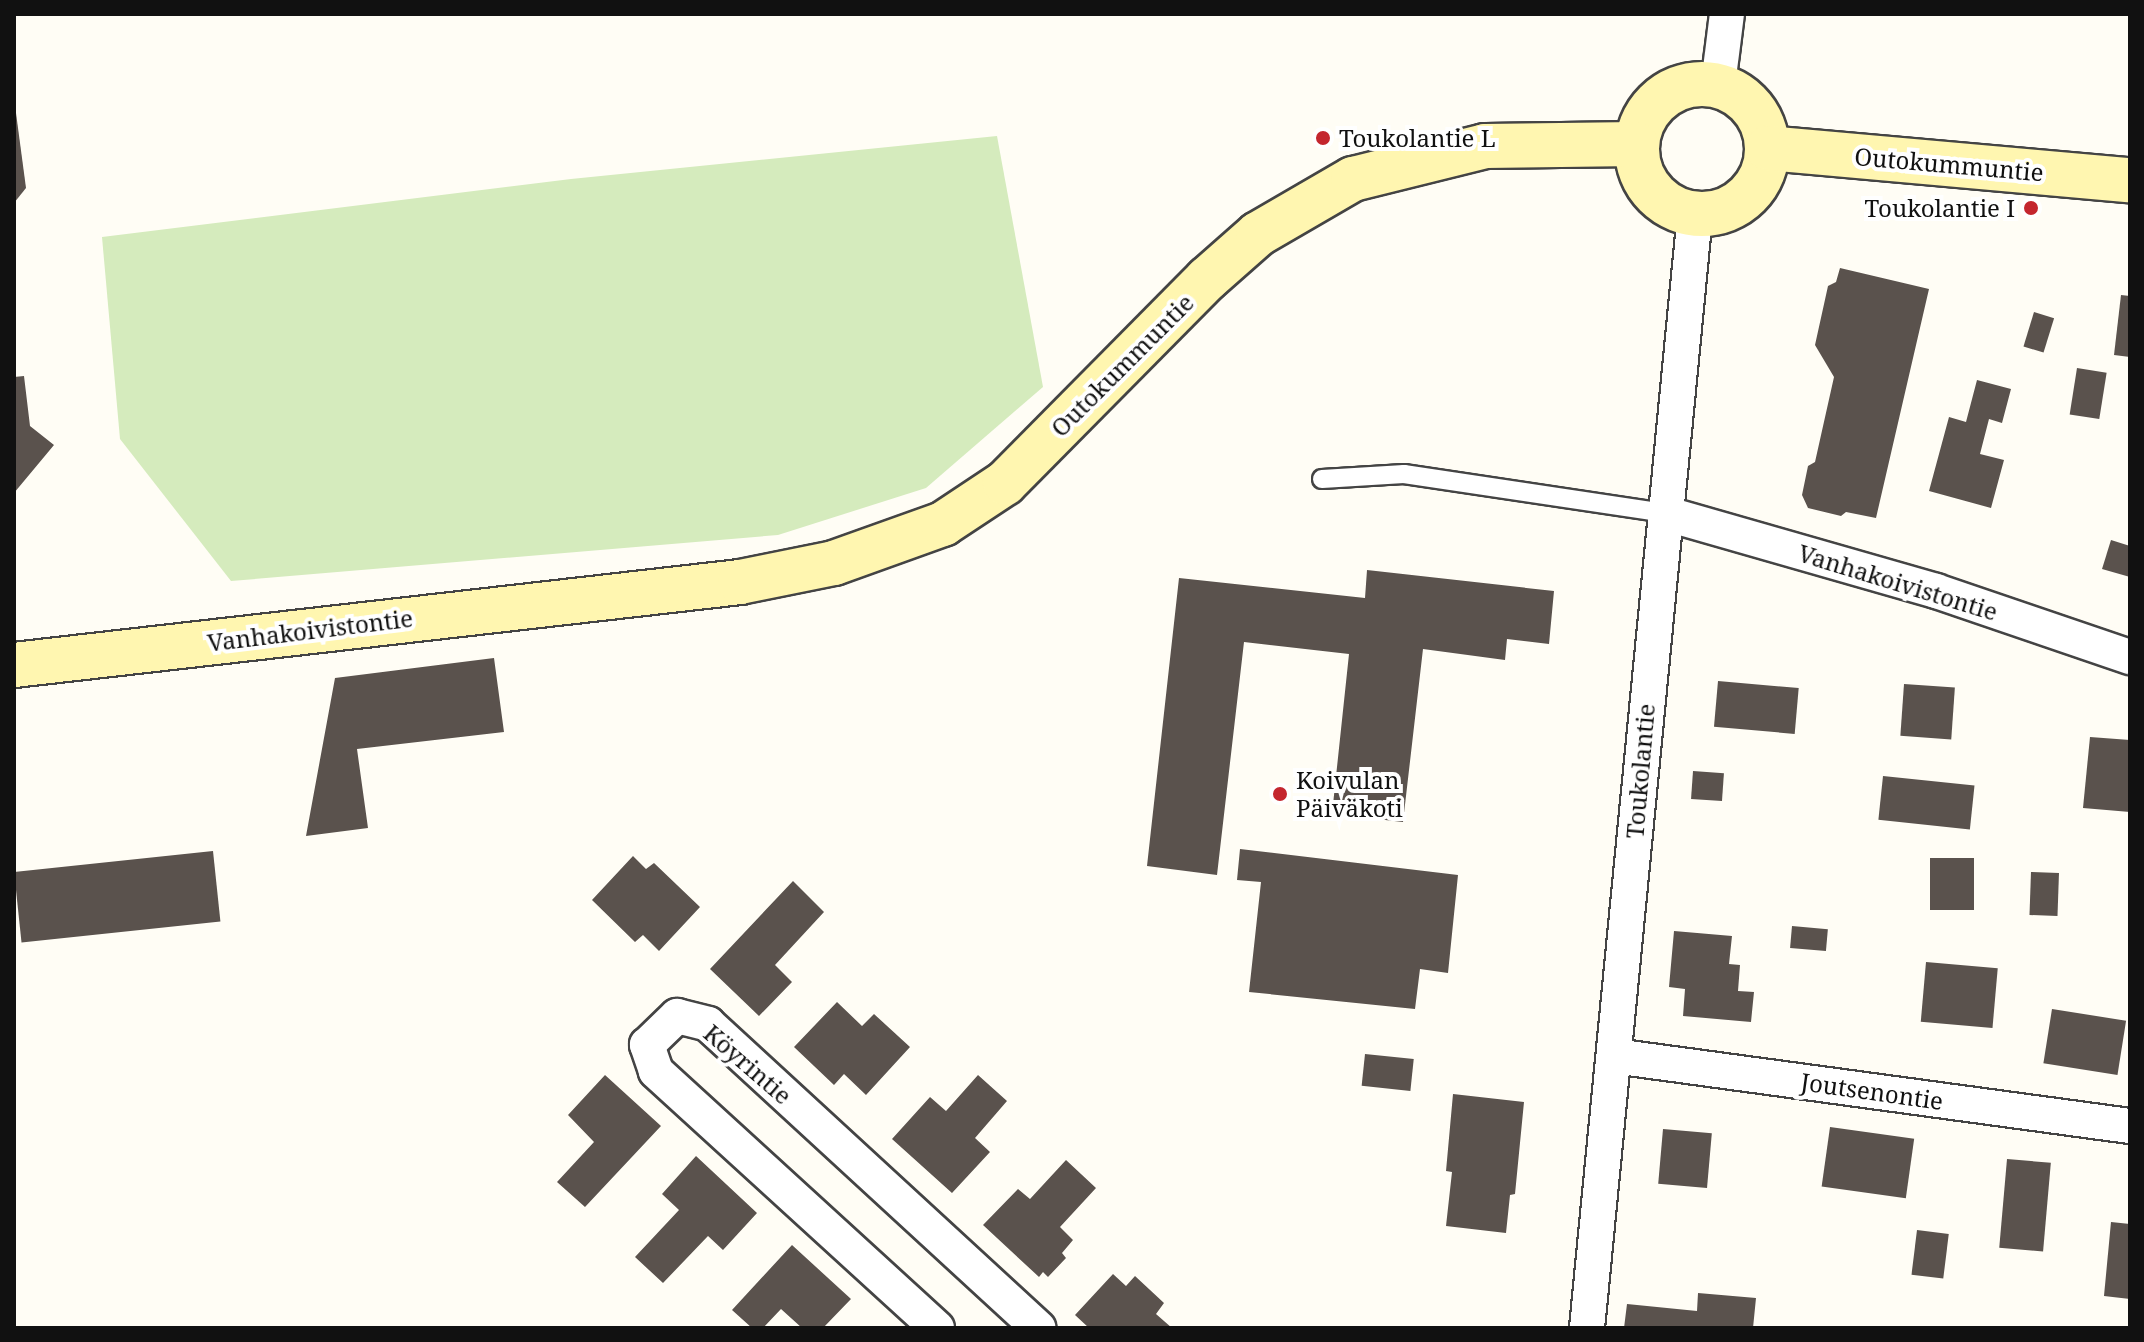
<!DOCTYPE html>
<meta charset="utf-8">
<style>
body{margin:0}
#map{position:relative;width:2144px;height:1342px;overflow:hidden;background:#fffdf5;font-family:"Noto Serif",serif}
div>[style]{position:absolute}
.green>*{inset:0;background:#d5ebbd}
.building>*{inset:0;background:#5a524d;transform-origin:0 0}
.roads{filter:drop-shadow(2px 0 #444) drop-shadow(-2px 0 #444) drop-shadow(0 2px #444) drop-shadow(0 -2px #444)}
.lane>*{height:18px;margin:-9px;padding:0 9px;transform-origin:9px;border-radius:9px;background:#fff}
.street>*{height:34px;margin:-17px;padding:0 17px;transform-origin:17px;border-radius:17px;background:#fff}
.secondary>*{height:44px;margin:-22px;padding:0 22px;transform-origin:22px;border-radius:22px;background:#fff6b0}
.secondary>.ring{margin:-22px;padding:0;box-sizing:content-box;background:none;border:44px solid #fff6b0;border-radius:50%}
.dots>*{width:22px;height:22px;translate:-50% -50%;box-sizing:border-box;border:4px solid #fff;border-radius:50%}
span{translate:-50% -50%;white-space:nowrap;text-align:center;line-height:1.15;-webkit-text-stroke:8px #fff;paint-order:stroke}
.poi-label{font-size:24px;color:#111}
.left{translate:0 -50%;text-align:left}
.right{translate:-100% -50%;text-align:right}
.street-label{font-size:24px;color:#111}
.frame{position:absolute;inset:0;border:16px solid #111;pointer-events:none}
</style>
<div id="map">
<div class="green">
<i style="clip-path:polygon(997px 136px,1043px 387px,926px 488px,778px 535px,231px 581px,120px 439px,102px 237px,571px 179px)"></i>
</div>
<div class="building">
<i style="clip-path:polygon(14px 98px,26px 188px,14px 203px)"></i>
<i style="clip-path:polygon(1840px 268px,1929px 289px,1876px 518px,1846px 512px,1841px 516px,1808px 508px,1802px 495px,1808px 466px,1815px 462px,1834px 377px,1815px 345px,1828px 286px,1836px 282px)"></i>
<i style="clip-path:polygon(2121px 295px,2130px 296px,2130px 357px,2114px 355px)"></i>
<i style="left:2034px;top:312px;width:21px;height:36px;rotate:17deg"></i>
<i style="left:2077px;top:368px;width:30px;height:47px;rotate:9deg"></i>
<i style="clip-path:polygon(24px 376px,30px 426px,54px 445px,14px 493px,14px 377px)"></i>
<i style="clip-path:polygon(1977px 380px,2011px 389px,2002px 423px,1989px 419px,1980px 454px,2004px 460px,1991px 508px,1929px 491px,1949px 417px,1966px 422px)"></i>
<i style="clip-path:polygon(2111px 540px,2130px 546px,2130px 577px,2102px 569px)"></i>
<i style="clip-path:polygon(1367px 570px,1554px 591px,1549px 644px,1507px 639px,1505px 660px,1423px 649px,1403px 822px,1332px 814px,1349px 654px,1244px 642px,1217px 875px,1147px 866px,1179px 578px,1365px 598px)"></i>
<i style="clip-path:polygon(494px 658px,504px 732px,357px 749px,368px 828px,306px 836px,335px 678px)"></i>
<i style="left:1718px;top:681px;width:81px;height:46px;rotate:5deg"></i>
<i style="left:1904px;top:684px;width:51px;height:52px;rotate:4deg"></i>
<i style="clip-path:polygon(2090px 737px,2130px 740px,2130px 812px,2083px 808px)"></i>
<i style="left:1693px;top:771px;width:31px;height:28px;rotate:4deg"></i>
<i style="left:1883px;top:776px;width:92px;height:44px;rotate:6deg"></i>
<i style="clip-path:polygon(1240px 849px,1458px 875px,1448px 973px,1420px 969px,1415px 1009px,1249px 992px,1261px 882px,1237px 880px)"></i>
<i style="left:213px;top:851px;width:71px;height:200px;rotate:84deg"></i>
<i style="clip-path:polygon(633px 856px,646px 869px,654px 863px,700px 907px,659px 951px,643px 935px,635px 942px,592px 900px)"></i>
<i style="left:1930px;top:858px;width:44px;height:52px"></i>
<i style="left:2031px;top:872px;width:28px;height:43px;rotate:2deg"></i>
<i style="clip-path:polygon(793px 881px,824px 912px,775px 965px,792px 982px,759px 1016px,710px 969px)"></i>
<i style="left:1792px;top:926px;width:36px;height:22px;rotate:5deg"></i>
<i style="clip-path:polygon(1674px 931px,1732px 936px,1729px 964px,1740px 965px,1738px 991px,1754px 992px,1751px 1022px,1683px 1016px,1685px 989px,1669px 987px)"></i>
<i style="left:1926px;top:962px;width:72px;height:60px;rotate:5deg"></i>
<i style="clip-path:polygon(837px 1002px,862px 1026px,874px 1014px,910px 1047px,866px 1095px,844px 1074px,834px 1085px,794px 1047px)"></i>
<i style="left:2052px;top:1009px;width:75px;height:55px;rotate:9deg"></i>
<i style="left:1365px;top:1054px;width:49px;height:32px;rotate:6deg"></i>
<i style="clip-path:polygon(605px 1075px,661px 1126px,585px 1207px,557px 1182px,594px 1142px,568px 1115px)"></i>
<i style="clip-path:polygon(978px 1075px,1007px 1101px,975px 1138px,990px 1152px,952px 1193px,892px 1139px,930px 1097px,946px 1111px)"></i>
<i style="clip-path:polygon(1453px 1094px,1524px 1102px,1515px 1194px,1510px 1195px,1506px 1233px,1446px 1226px,1452px 1172px,1446px 1171px)"></i>
<i style="left:1830px;top:1127px;width:85px;height:60px;rotate:8deg"></i>
<i style="left:1663px;top:1129px;width:49px;height:55px;rotate:5deg"></i>
<i style="clip-path:polygon(696px 1156px,757px 1213px,723px 1250px,708px 1236px,663px 1283px,635px 1257px,679px 1210px,662px 1194px)"></i>
<i style="left:2007px;top:1159px;width:44px;height:89px;rotate:5deg"></i>
<i style="clip-path:polygon(1066px 1160px,1096px 1188px,1060px 1227px,1073px 1240px,1062px 1253px,1066px 1258px,1048px 1277px,1043px 1272px,1039px 1277px,983px 1225px,1018px 1189px,1030px 1199px)"></i>
<i style="clip-path:polygon(2111px 1222px,2130px 1224px,2130px 1299px,2104px 1296px)"></i>
<i style="left:1917px;top:1230px;width:32px;height:45px;rotate:7deg"></i>
<i style="clip-path:polygon(792px 1245px,851px 1299px,823px 1328px,802px 1328px,781px 1309px,763px 1328px,752px 1328px,732px 1310px)"></i>
<i style="clip-path:polygon(1113px 1274px,1126px 1286px,1135px 1276px,1164px 1303px,1156px 1314px,1172px 1328px,1089px 1328px,1075px 1315px)"></i>
<i style="clip-path:polygon(1698px 1293px,1756px 1298px,1753px 1328px,1624px 1328px,1627px 1304px,1697px 1311px)"></i>
</div>
<div class="roads">
<div class="lane">
<i style="left:1322px;top:479px;width:82px;rotate:-3.5deg"></i>
<i style="left:1404px;top:474px;width:263px;rotate:8.5deg"></i>
</div>
<div class="street">
<i style="left:1718px;top:85px;width:72px;rotate:-82.8deg"></i>
<i style="left:1664px;top:513px;width:283px;rotate:16deg"></i>
<i style="left:1936px;top:591px;width:205px;rotate:18.8deg"></i>
<i style="left:1614px;top:1056px;width:521px;rotate:7.73deg"></i>
<i style="left:937px;top:1328px;width:381px;rotate:-137.6deg"></i>
<i style="left:656px;top:1071px;width:28px;rotate:-109deg"></i>
<i style="left:647px;top:1045px;width:42px;rotate:-44deg"></i>
<i style="left:677px;top:1016px;width:32px;rotate:14deg"></i>
<i style="left:708px;top:1024px;width:449px;rotate:42.6deg"></i>
<i style="left:1587px;top:1328px;width:1119px;rotate:-84.46deg"></i>
</div>
<div class="secondary">
<i class="ring" style="left:1637px;top:84px;width:86px;height:86px"></i>
<i style="left:1768px;top:148px;width:363px;rotate:5.1deg"></i>
<i style="left:14px;top:665px;width:731px;rotate:-6.52deg"></i>
<i style="left:740px;top:582px;width:96px;rotate:-11.4deg"></i>
<i style="left:834px;top:563px;width:116px;rotate:-19.7deg"></i>
<i style="left:943px;top:524px;width:74px;rotate:-33.5deg"></i>
<i style="left:1005px;top:483px;width:287px;rotate:-45.3deg"></i>
<i style="left:1207px;top:279px;width:68px;rotate:-41.4deg"></i>
<i style="left:1258px;top:234px;width:110px;rotate:-30.1deg"></i>
<i style="left:1353px;top:179px;width:136px;rotate:-14deg"></i>
<i style="left:1485px;top:146px;width:151px;rotate:-0.8deg"></i>
</div>
</div>
<div class="dots">
<i style="left:1323px;top:138px;background:#c4262e"></i>
<i style="left:2031px;top:208px;background:#c4262e"></i>
<i style="left:1280px;top:794px;background:#c4262e"></i>
</div>
<div class="poi-label">
<span class="left" style="left:1339px;top:138px">Toukolantie L</span>
<span class="right" style="left:2015px;top:208px">Toukolantie I</span>
<span class="left" style="left:1296px;top:794px">Koivulan<br>Päiväkoti</span>
</div>
<div class="street-label">
<span style="left:1949px;top:164px;rotate:5deg">Outokummuntie</span>
<span style="left:1122px;top:365px;rotate:-45deg">Outokummuntie</span>
<span style="left:1898px;top:582px;rotate:17deg">Vanhakoivistontie</span>
<span style="left:310px;top:630px;rotate:-7deg">Vanhakoivistontie</span>
<span style="left:1640px;top:771px;rotate:-85deg">Toukolantie</span>
<span style="left:748px;top:1064px;rotate:41deg">Köyrintie</span>
<span style="left:1872px;top:1091px;rotate:8deg">Joutsenontie</span>
</div>
<div class="frame"></div>
</div>
